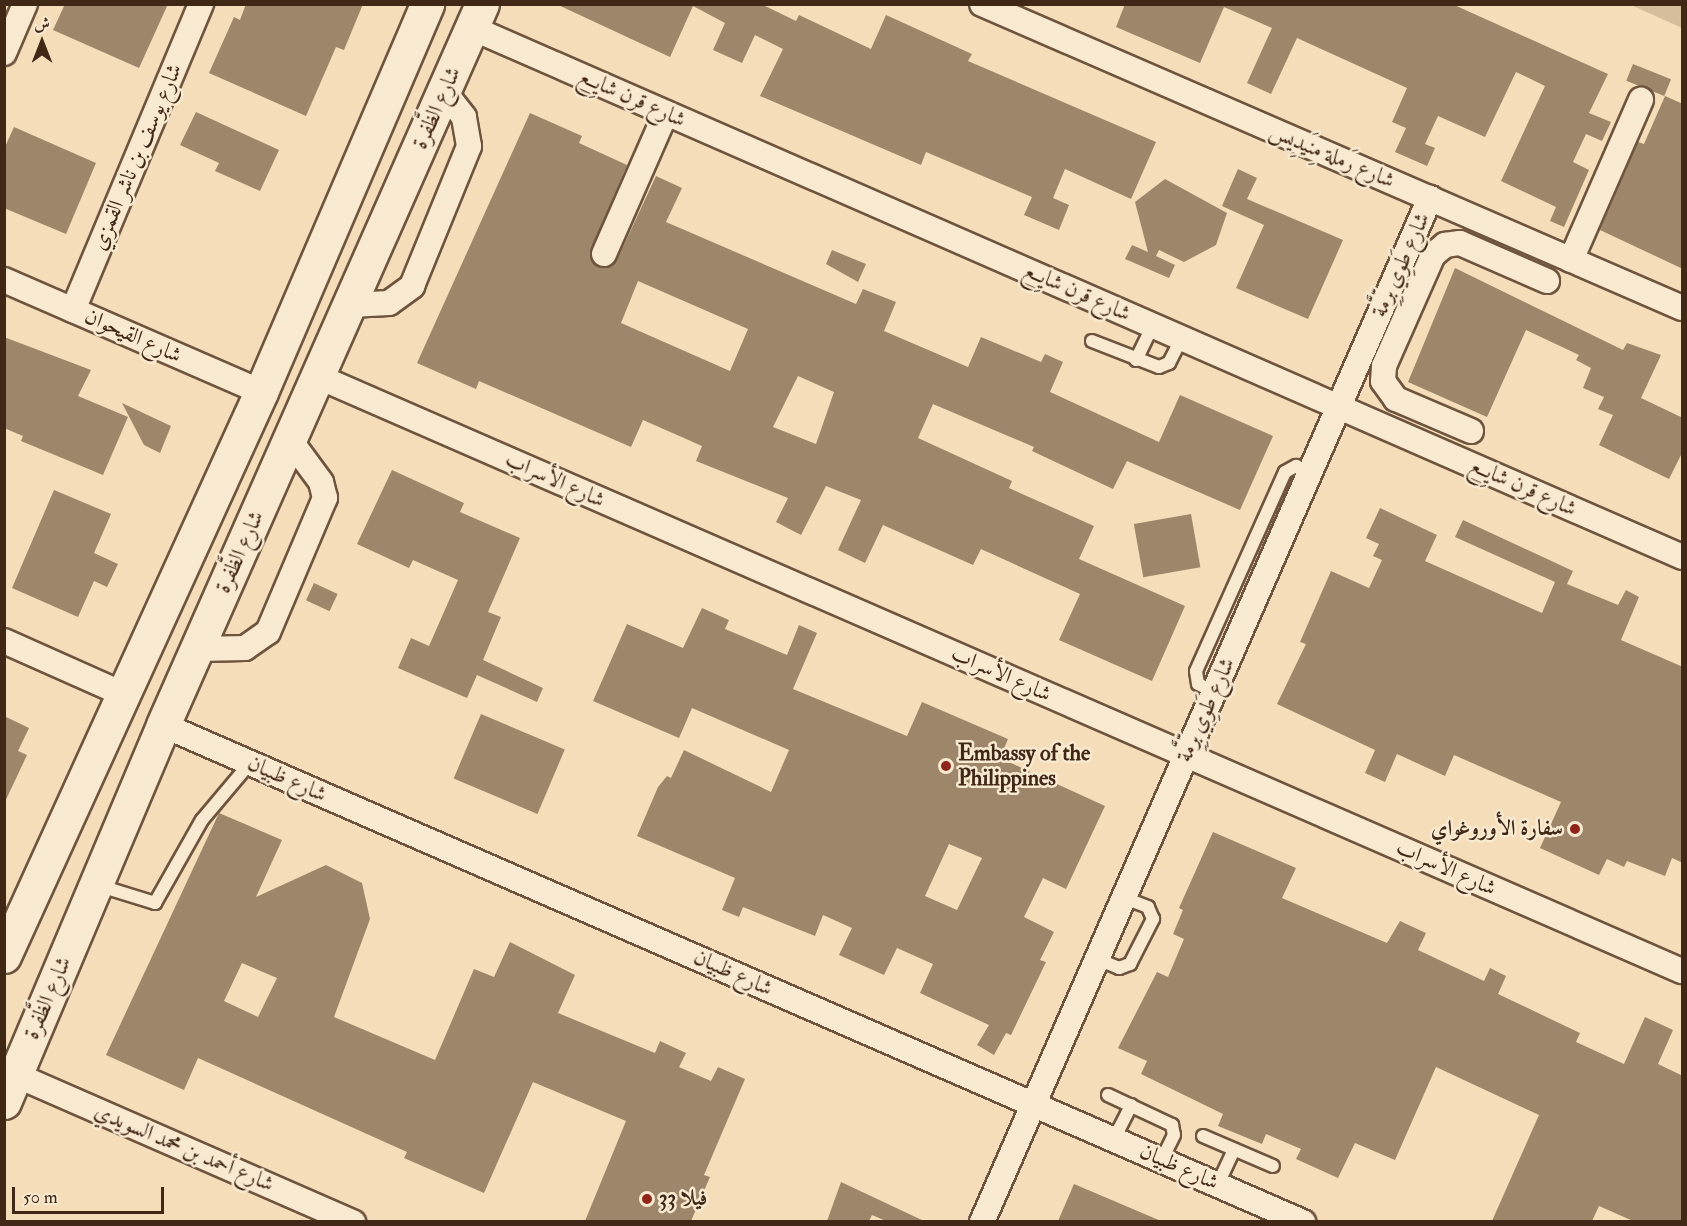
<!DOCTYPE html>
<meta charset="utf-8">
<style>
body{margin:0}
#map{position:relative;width:1687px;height:1226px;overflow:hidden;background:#f4ddb8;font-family:"IM FELL Double Pica",Amiri,serif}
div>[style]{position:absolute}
.green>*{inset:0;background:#d6be9c}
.building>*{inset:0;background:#9e866a;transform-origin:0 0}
.roads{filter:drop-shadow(2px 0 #6e543e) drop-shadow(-2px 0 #6e543e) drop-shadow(0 2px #6e543e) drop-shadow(0 -2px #6e543e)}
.lane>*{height:12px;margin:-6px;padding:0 6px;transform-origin:6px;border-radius:6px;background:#f8e9d1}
.street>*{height:24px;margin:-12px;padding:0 12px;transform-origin:12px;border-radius:12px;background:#f8e9d1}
.secondary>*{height:33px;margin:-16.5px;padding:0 16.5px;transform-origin:16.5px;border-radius:16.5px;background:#f8e9d1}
.dots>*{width:16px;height:16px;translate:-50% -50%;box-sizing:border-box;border:3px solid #f8e9d1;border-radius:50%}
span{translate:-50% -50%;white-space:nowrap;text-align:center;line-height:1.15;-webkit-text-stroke:5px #f8e9d1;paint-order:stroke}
.street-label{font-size:22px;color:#412716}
.poi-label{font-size:22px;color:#412716;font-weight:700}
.left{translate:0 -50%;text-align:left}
.right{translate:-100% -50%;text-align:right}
.frame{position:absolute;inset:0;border:6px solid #412716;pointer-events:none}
.north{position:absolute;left:12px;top:12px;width:60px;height:60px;-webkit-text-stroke:4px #f8e9d1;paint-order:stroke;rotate:0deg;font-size:16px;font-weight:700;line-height:24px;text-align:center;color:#412716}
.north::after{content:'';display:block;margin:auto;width:21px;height:27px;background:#412716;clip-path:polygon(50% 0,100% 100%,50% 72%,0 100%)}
.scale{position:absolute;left:12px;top:1187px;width:152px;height:27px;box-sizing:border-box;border:3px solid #412716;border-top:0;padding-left:8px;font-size:18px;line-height:21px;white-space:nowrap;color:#412716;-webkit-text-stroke:4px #f8e9d1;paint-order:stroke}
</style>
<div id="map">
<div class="green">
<i style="clip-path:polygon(1631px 5px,1682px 5px,1682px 28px)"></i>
</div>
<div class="building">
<i style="clip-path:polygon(65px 4px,168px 4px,139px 68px,53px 30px)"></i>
<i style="clip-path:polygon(246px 4px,363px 4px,344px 50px,336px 47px,306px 116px,209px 73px,234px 17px,240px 20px)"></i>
<i style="clip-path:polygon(556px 4px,761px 4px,796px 21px,799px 15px,871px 49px,886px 15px,972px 54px,968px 61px,1156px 142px,1131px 199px,1065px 169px,1053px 198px,1069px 205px,1059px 230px,1024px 215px,1032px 197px,926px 152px,921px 165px,760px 96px,783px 49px,755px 35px,742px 63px,713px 50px,725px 23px,693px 6px,670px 57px)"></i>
<i style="clip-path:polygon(1125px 4px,1452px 4px,1608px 74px,1589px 113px,1611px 122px,1602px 141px,1586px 134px,1573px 162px,1589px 170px,1564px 227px,1550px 221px,1556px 207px,1501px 181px,1545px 86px,1516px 72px,1485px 137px,1438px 116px,1425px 144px,1435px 148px,1427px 166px,1395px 152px,1406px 128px,1392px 122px,1407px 88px,1297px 38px,1271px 94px,1247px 83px,1272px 28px,1224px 7px,1200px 63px,1116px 27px)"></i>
<i style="left:1633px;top:64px;width:41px;height:18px;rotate:22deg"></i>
<i style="clip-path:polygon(1665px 96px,1683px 104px,1683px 269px,1600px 230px,1638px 142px,1644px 144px)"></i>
<i style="clip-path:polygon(196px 112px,279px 150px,260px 191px,215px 171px,219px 163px,180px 145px)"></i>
<i style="clip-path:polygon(evenodd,530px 113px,582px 136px,579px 143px,627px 165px,591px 249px,592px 262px,599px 267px,617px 260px,656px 176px,682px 188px,666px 222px,856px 304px,863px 289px,896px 302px,884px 331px,968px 367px,981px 337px,1041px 362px,1045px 354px,1063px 362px,1050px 392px,1159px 442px,1180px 395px,1273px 436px,1240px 510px,1127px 461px,1113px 489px,1032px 451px,1034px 447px,933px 404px,918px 438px,1012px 481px,1009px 488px,1094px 526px,1079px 559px,1185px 606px,1152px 681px,1059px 640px,1080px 594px,981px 549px,973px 565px,883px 525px,865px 563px,838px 550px,861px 500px,826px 486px,801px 535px,776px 522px,788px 498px,696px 461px,702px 446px,643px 420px,631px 447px,479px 381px,476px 389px,417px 363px,530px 113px,638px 281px,748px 329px,730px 371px,621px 323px,638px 281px,530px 113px,798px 376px,834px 392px,816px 444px,773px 427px,798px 376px)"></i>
<i style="clip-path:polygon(14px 127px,96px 163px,66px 234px,4px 208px,4px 149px)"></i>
<i style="clip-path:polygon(1238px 169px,1257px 178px,1247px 199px,1343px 240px,1308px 319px,1236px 288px,1264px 225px,1222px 206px)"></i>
<i style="clip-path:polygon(1165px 179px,1227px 213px,1216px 245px,1184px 262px,1159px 250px,1156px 256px,1175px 265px,1169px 278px,1125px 259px,1132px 245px,1148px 252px,1135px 202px)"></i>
<i style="clip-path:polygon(832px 250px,866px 264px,858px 282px,826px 264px)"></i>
<i style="clip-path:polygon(1455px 268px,1623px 350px,1627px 343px,1661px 355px,1641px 398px,1683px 418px,1683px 451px,1669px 479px,1599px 445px,1613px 415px,1598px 409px,1604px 397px,1583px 388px,1591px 368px,1576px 360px,1579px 355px,1526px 330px,1487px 417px,1408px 382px)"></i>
<i style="clip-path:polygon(4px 337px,91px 370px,78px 396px,128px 417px,103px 475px,21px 441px,23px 436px,4px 428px)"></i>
<i style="clip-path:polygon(122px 403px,171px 426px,160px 453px,144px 445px)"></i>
<i style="clip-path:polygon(392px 470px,464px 503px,460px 512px,520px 538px,488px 612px,501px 617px,483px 660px,543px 688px,537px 702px,477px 675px,467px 698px,398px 668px,411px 638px,429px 646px,458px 580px,413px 560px,409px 568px,357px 544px)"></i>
<i style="clip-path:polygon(54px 490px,111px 514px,94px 553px,118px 564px,107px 587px,94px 581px,78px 617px,12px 588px)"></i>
<i style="clip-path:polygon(1380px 508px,1437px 535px,1425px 561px,1542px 613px,1555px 582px,1455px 537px,1463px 520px,1573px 571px,1567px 584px,1618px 605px,1626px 590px,1639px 597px,1621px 640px,1683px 667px,1683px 863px,1672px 858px,1665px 876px,1627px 861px,1624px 867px,1607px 859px,1599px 875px,1540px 848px,1561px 802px,1454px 755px,1445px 776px,1397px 754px,1385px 782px,1365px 773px,1375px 750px,1277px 704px,1306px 644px,1300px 642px,1331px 571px,1369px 588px,1382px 560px,1373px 556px,1379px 544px,1366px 538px)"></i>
<i style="left:1191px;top:514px;width:54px;height:58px;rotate:80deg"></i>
<i style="left:314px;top:583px;width:26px;height:19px;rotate:25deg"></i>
<i style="clip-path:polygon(evenodd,702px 608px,729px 620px,725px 629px,787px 655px,799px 625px,817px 633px,793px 689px,907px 736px,922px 702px,1008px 739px,1000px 758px,1105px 806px,1066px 889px,1043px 878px,1024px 917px,1054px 932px,1040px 960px,1046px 962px,1011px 1035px,1006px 1033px,994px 1055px,977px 1045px,989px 1025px,920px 993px,933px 964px,897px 948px,884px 975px,839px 955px,852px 928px,823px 915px,815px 936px,743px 907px,739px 917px,722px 910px,735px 878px,637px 836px,658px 787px,667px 776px,671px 778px,684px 750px,771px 792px,789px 750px,692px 708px,679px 738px,593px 701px,627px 624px,683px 648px,702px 608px,949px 844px,982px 858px,957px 910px,925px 896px,949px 844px)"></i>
<i style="left:481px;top:714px;width:91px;height:70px;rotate:23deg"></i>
<i style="clip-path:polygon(4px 716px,29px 728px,18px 751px,27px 755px,4px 804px)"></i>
<i style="clip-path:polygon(evenodd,219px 813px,282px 840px,256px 897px,326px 865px,362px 883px,370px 919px,334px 1017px,435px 1060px,474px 969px,494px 977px,510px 942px,575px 975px,558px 1013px,655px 1053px,660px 1041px,686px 1053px,679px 1067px,711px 1081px,718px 1067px,745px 1079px,704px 1175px,710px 1177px,691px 1221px,585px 1221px,626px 1121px,533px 1082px,484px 1193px,404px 1158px,407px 1152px,198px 1058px,184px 1090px,106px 1055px,219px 813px,242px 963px,277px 978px,258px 1017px,224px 1001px,242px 963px)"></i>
<i style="clip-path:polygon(1213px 832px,1296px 868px,1282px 898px,1387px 943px,1400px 921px,1426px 933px,1418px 950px,1484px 981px,1490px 968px,1506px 976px,1498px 994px,1580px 1033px,1576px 1042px,1624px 1064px,1645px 1017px,1673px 1030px,1658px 1064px,1683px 1076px,1683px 1221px,1633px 1221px,1599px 1206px,1592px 1221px,1492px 1221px,1539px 1115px,1436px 1067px,1395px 1160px,1355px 1143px,1338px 1178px,1296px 1159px,1301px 1149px,1266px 1134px,1262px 1144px,1218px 1126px,1223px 1114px,1141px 1074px,1147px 1061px,1118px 1048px,1157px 972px,1168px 977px,1184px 939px,1173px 934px,1183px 910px,1179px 908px)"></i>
<i style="clip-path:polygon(841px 1182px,924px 1221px,886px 1221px,872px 1215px,869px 1221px,827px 1221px)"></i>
<i style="clip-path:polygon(1074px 1184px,1161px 1221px,1058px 1221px)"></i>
</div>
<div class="roads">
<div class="lane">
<i style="left:1092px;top:341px;width:72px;rotate:21.2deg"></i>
<i style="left:1159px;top:367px;width:11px;rotate:-22deg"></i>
<i style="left:1169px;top:363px;width:28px;rotate:-63deg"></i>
<i style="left:1136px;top:360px;width:39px;rotate:-64deg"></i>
<i style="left:1214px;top:692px;width:18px;rotate:-153deg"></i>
<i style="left:1198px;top:684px;width:13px;rotate:-99deg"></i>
<i style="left:1196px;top:671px;width:218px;rotate:-65.9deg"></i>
<i style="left:1285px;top:472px;width:13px;rotate:-29deg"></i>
<i style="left:1296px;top:466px;width:15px;rotate:32deg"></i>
<i style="left:97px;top:885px;width:61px;rotate:17.2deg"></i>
<i style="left:155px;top:903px;width:95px;rotate:-60.5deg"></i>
<i style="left:202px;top:820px;width:75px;rotate:-49.9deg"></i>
<i style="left:1097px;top:959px;width:24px;rotate:22deg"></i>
<i style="left:1119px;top:968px;width:12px;rotate:-20deg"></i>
<i style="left:1130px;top:964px;width:51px;rotate:-62.9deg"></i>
<i style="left:1153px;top:919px;width:13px;rotate:-113deg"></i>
<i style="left:1148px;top:907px;width:26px;rotate:-159deg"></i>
<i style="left:1108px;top:1095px;width:71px;rotate:25.1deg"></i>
<i style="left:1172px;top:1125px;width:10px;rotate:79deg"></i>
<i style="left:1174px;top:1135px;width:28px;rotate:116deg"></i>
<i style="left:1203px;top:1136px;width:76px;rotate:23.2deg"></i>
<i style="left:1114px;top:1139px;width:38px;rotate:-63deg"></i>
<i style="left:1218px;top:1184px;width:38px;rotate:-65deg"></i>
</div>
<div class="street">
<i style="left:982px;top:4px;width:763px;rotate:23.47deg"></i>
<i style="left:472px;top:28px;width:1321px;rotate:23.61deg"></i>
<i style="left:4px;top:53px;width:53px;rotate:-66.8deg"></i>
<i style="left:604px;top:254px;width:154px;rotate:-66.3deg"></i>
<i style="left:1571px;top:260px;width:175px;rotate:-66.4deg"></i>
<i style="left:4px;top:280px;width:280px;rotate:23.5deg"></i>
<i style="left:350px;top:305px;width:39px;rotate:-3deg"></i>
<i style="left:389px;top:303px;width:29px;rotate:-36deg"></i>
<i style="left:412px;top:286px;width:151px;rotate:-67.8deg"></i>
<i style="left:469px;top:146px;width:29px;rotate:-100deg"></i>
<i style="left:464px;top:117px;width:33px;rotate:-128deg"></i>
<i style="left:73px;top:310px;width:332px;rotate:-67.3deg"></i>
<i style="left:319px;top:377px;width:1487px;rotate:23.55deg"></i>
<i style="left:1471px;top:431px;width:82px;rotate:-156.9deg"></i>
<i style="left:1396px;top:399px;width:22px;rotate:-126deg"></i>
<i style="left:1383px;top:381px;width:15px;rotate:-86deg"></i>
<i style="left:1384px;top:366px;width:121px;rotate:-66.2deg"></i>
<i style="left:1433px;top:255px;width:16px;rotate:-40deg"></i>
<i style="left:1445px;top:245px;width:15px;rotate:-8deg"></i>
<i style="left:1460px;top:243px;width:95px;rotate:23.6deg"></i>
<i style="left:4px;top:641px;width:130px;rotate:24deg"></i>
<i style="left:198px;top:649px;width:47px;rotate:-1.2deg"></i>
<i style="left:245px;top:648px;width:28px;rotate:-35deg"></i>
<i style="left:268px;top:632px;width:146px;rotate:-67deg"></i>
<i style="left:325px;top:498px;width:16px;rotate:-104deg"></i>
<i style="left:321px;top:482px;width:52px;rotate:-126.4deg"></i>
<i style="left:163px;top:725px;width:1244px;rotate:23.56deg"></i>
<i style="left:16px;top:1075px;width:368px;rotate:23.6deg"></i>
<i style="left:982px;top:1222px;width:1118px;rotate:-66.37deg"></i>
</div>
<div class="secondary">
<i style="left:4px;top:956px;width:620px;rotate:-65.5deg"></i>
<i style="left:261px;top:392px;width:422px;rotate:-66.8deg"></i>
<i style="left:4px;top:1102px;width:409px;rotate:-67.1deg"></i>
<i style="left:163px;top:725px;width:788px;rotate:-66.13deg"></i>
</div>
</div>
<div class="dots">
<i style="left:946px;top:766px;background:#8f2418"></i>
<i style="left:1575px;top:829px;background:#8f2418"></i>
<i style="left:647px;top:1199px;background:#8f2418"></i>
</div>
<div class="street-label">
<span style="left:632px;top:98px;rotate:24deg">شارع قرن شايِع</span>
<span style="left:437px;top:108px;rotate:-66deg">شارع الظَّفرة</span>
<span style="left:1332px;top:156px;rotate:23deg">شارع رَملة مِنَيدِيس</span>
<span style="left:137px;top:157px;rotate:-67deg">شارع يوسف بن ناشر القمزي</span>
<span style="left:1401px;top:265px;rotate:-66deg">شارع طَوِي بِرِّمَّة</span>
<span style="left:1077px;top:292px;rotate:24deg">شارع قرن شايِع</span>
<span style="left:133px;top:336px;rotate:24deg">شارع القيحوان</span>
<span style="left:555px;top:480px;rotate:24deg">شارع الأسراب</span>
<span style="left:1523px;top:487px;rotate:24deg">شارع قرن شايِع</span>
<span style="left:240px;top:552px;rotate:-66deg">شارع الظَّفرة</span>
<span style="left:1001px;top:674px;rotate:24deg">شارع الأسراب</span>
<span style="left:1206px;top:710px;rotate:-66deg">شارع طَوِي بِرِّمَّة</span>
<span style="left:287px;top:779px;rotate:24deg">شارع ظبيان</span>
<span style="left:1446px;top:868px;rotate:24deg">شارع الأسراب</span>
<span style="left:733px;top:973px;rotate:24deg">شارع ظبيان</span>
<span style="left:48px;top:998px;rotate:-67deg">شارع الظَّفرة</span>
<span style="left:184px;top:1148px;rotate:23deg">شارع أحمد بن محمد السويدي</span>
<span style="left:1179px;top:1167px;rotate:24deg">شارع ظبيان</span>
</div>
<div class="poi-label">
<span class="left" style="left:958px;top:766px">Embassy of the<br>Philippines</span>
<span class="right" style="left:1563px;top:829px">سفارة الأوروغواي</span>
<span class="left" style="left:659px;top:1199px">فيلا 33</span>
</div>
<div class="frame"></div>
<div class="north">ش</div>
<div class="scale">50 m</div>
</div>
